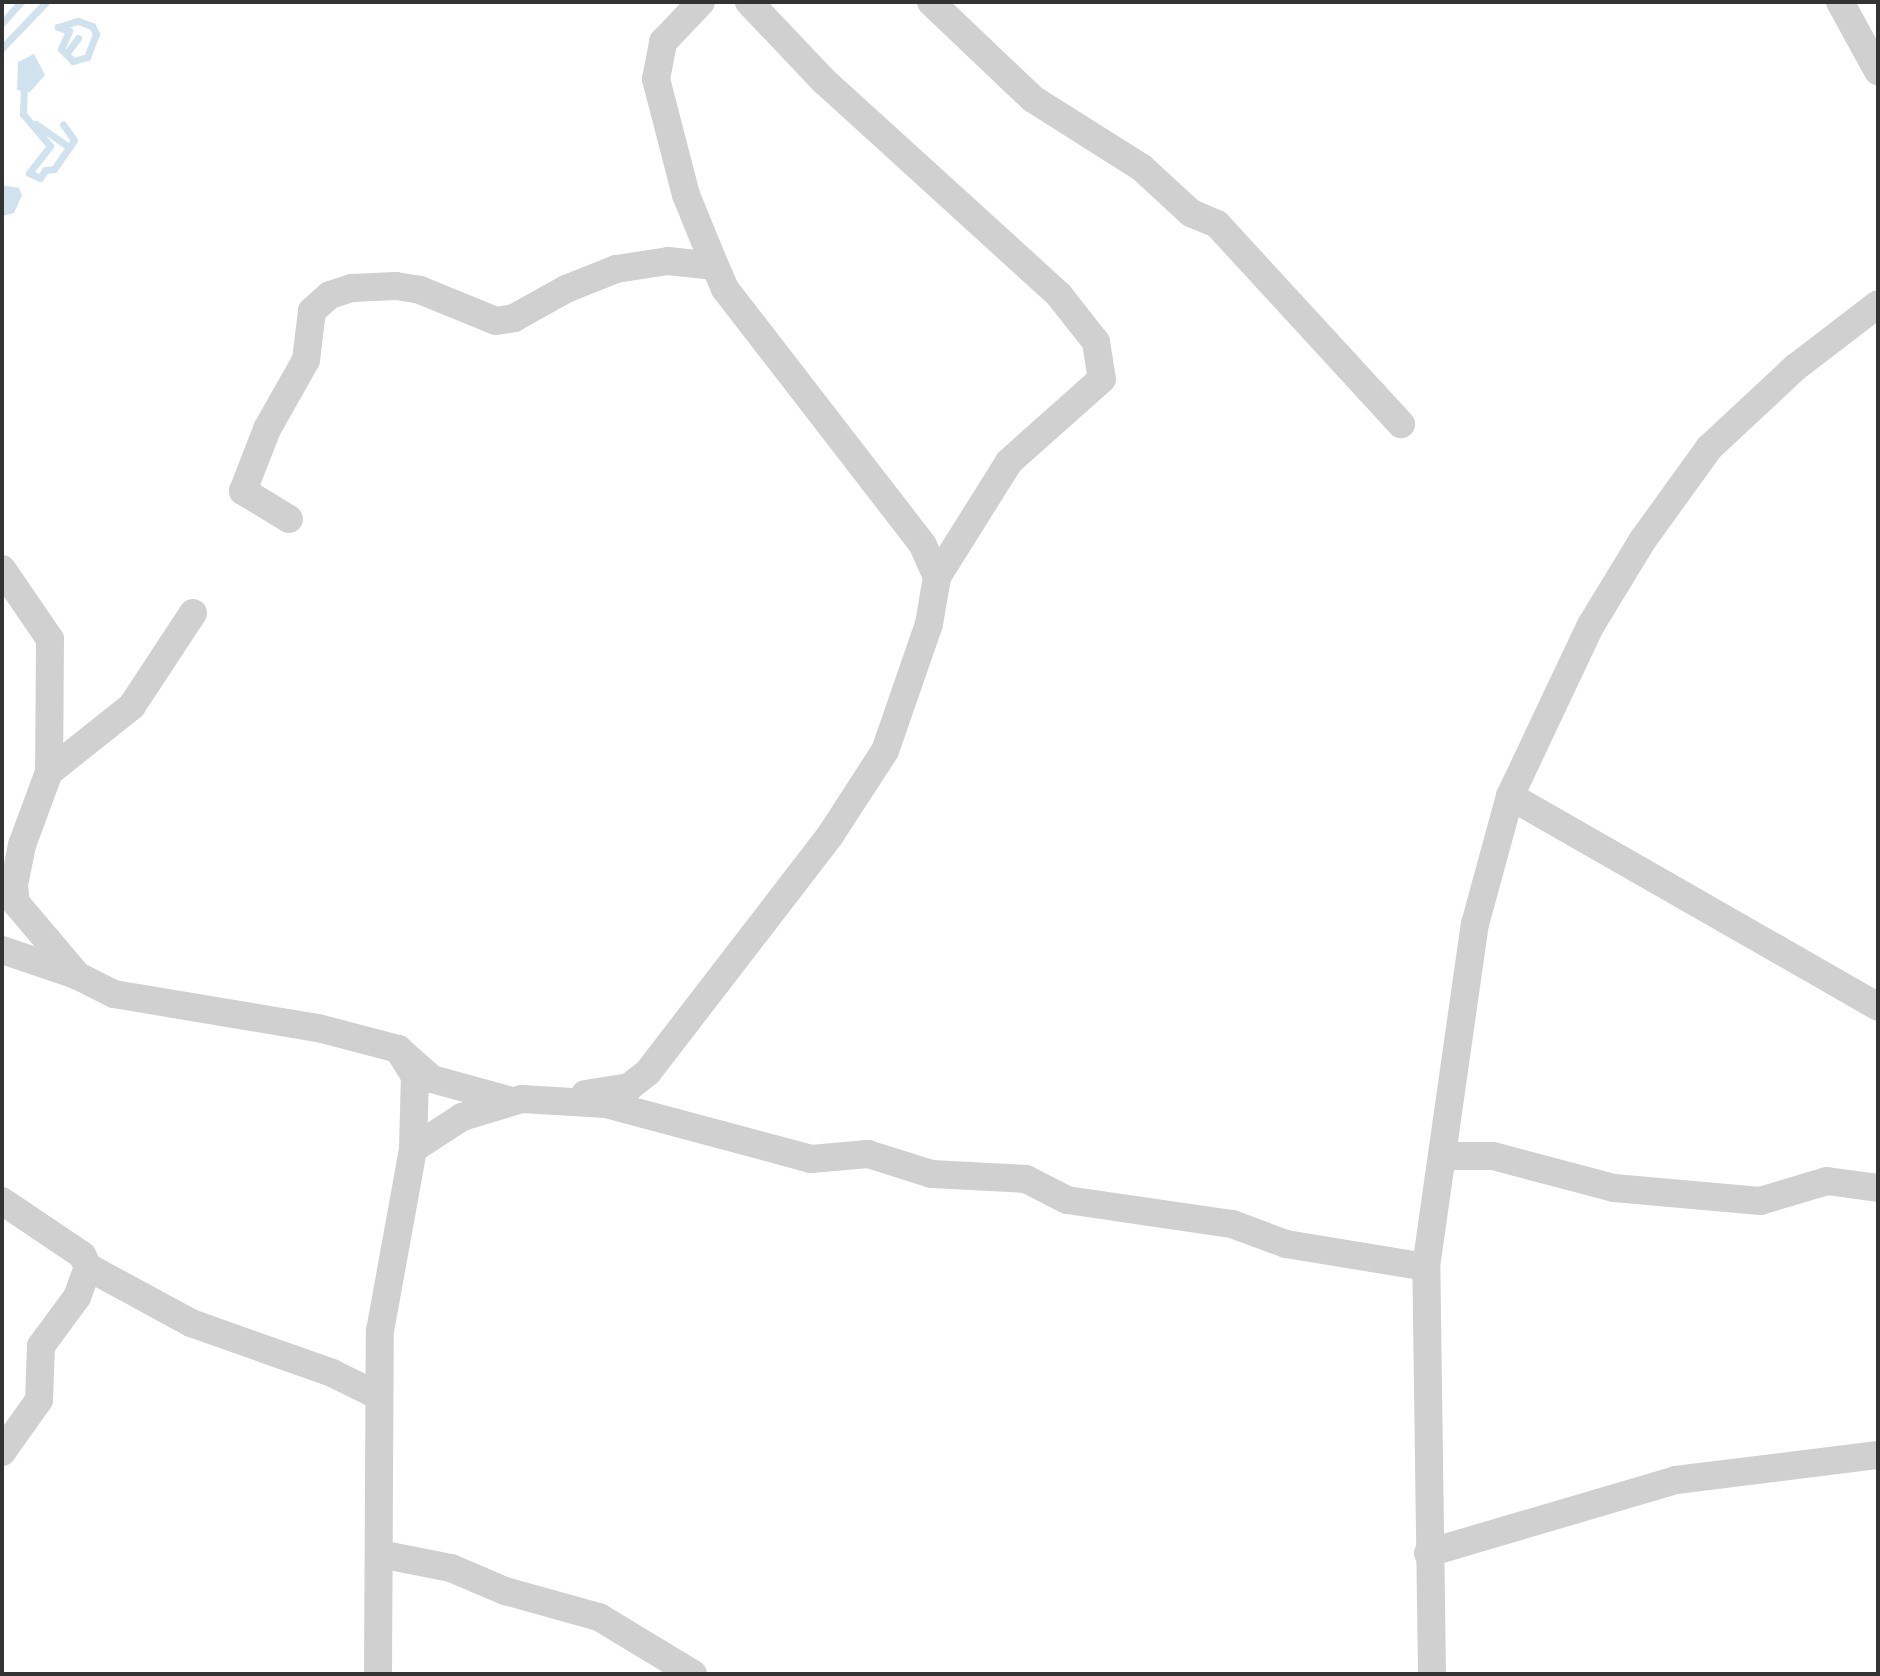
<!DOCTYPE html>
<style>
body{margin:0}
#map{position:relative;width:1880px;height:1676px;overflow:hidden;background:#fff;font-family:Mulish,sans-serif}
div>[style]{position:absolute}
.water>*{inset:0;background:#cfe2ee}
.stream>*{height:7px;margin:-3.5px;padding:0 3.5px;transform-origin:3.5px;border-radius:3.5px;background:#cfe2ee}
.street>*{height:28px;margin:-14px;padding:0 14px;transform-origin:14px;border-radius:14px;background:#d0d0d0}
span{translate:-50% -50%;white-space:nowrap;text-align:center;line-height:1.15;-webkit-text-stroke:8px #fff;paint-order:stroke}
.frame{position:absolute;inset:0;border:4px solid #333;pointer-events:none}
</style>
<div id="map">
<div class="water">
<i style="clip-path:polygon(34px 54px,45px 75px,30px 92px,17px 90px,18px 62px)"></i>
<i style="clip-path:polygon(2px 185px,19px 188px,22px 195px,14px 213px,2px 216px)"></i>
</div>
<div class="stream">
<i style="left:78px;top:21px;width:15px;rotate:20deg"></i>
<i style="left:92px;top:26px;width:9px;rotate:63deg"></i>
<i style="left:96px;top:34px;width:25px;rotate:111deg"></i>
<i style="left:87px;top:57px;width:15px;rotate:164deg"></i>
<i style="left:73px;top:61px;width:17px;rotate:-135deg"></i>
<i style="left:61px;top:49px;width:20px;rotate:-66deg"></i>
<i style="left:69px;top:31px;width:12px;rotate:-160deg"></i>
<i style="left:58px;top:27px;width:21px;rotate:-17deg"></i>
<i style="left:2px;top:23px;width:28px;rotate:-48deg"></i>
<i style="left:2px;top:48px;width:64px;rotate:-46.3deg"></i>
<i style="left:66px;top:54px;width:20px;rotate:-53deg"></i>
<i style="left:24px;top:84px;width:30px;rotate:92deg"></i>
<i style="left:23px;top:114px;width:42px;rotate:49.8deg"></i>
<i style="left:50px;top:146px;width:34px;rotate:128deg"></i>
<i style="left:29px;top:173px;width:12px;rotate:24deg"></i>
<i style="left:40px;top:178px;width:9px;rotate:-58deg"></i>
<i style="left:45px;top:170px;width:9px;rotate:-6deg"></i>
<i style="left:54px;top:169px;width:35px;rotate:-55deg"></i>
<i style="left:74px;top:140px;width:19px;rotate:-125deg"></i>
<i style="left:36px;top:124px;width:39px;rotate:35deg"></i>
</div>
<div class="street">
<i style="left:749px;top:2px;width:109px;rotate:46.5deg"></i>
<i style="left:824px;top:81px;width:318px;rotate:42.3deg"></i>
<i style="left:1059px;top:295px;width:60px;rotate:51.8deg"></i>
<i style="left:1096px;top:342px;width:37px;rotate:81deg"></i>
<i style="left:1102px;top:379px;width:125px;rotate:138.3deg"></i>
<i style="left:1009px;top:462px;width:136px;rotate:122.1deg"></i>
<i style="left:931px;top:2px;width:141px;rotate:43.6deg"></i>
<i style="left:1033px;top:99px;width:129px;rotate:32.3deg"></i>
<i style="left:1142px;top:168px;width:67px;rotate:42.6deg"></i>
<i style="left:1191px;top:213px;width:28px;rotate:23deg"></i>
<i style="left:1217px;top:224px;width:272px;rotate:47.4deg"></i>
<i style="left:1840px;top:2px;width:79px;rotate:61.2deg"></i>
<i style="left:289px;top:519px;width:54px;rotate:-148.7deg"></i>
<i style="left:243px;top:491px;width:66px;rotate:-68.8deg"></i>
<i style="left:267px;top:429px;width:79px;rotate:-60.5deg"></i>
<i style="left:306px;top:360px;width:49px;rotate:-83deg"></i>
<i style="left:312px;top:311px;width:24px;rotate:-42deg"></i>
<i style="left:330px;top:295px;width:23px;rotate:-18deg"></i>
<i style="left:352px;top:288px;width:44px;rotate:-2.6deg"></i>
<i style="left:396px;top:286px;width:24px;rotate:9deg"></i>
<i style="left:420px;top:290px;width:82px;rotate:22.2deg"></i>
<i style="left:496px;top:321px;width:18px;rotate:-9deg"></i>
<i style="left:514px;top:318px;width:60px;rotate:-29.1deg"></i>
<i style="left:566px;top:289px;width:54px;rotate:-21.8deg"></i>
<i style="left:616px;top:269px;width:53px;rotate:-8.7deg"></i>
<i style="left:668px;top:261px;width:47px;rotate:6.1deg"></i>
<i style="left:2px;top:569px;width:85px;rotate:55.6deg"></i>
<i style="left:50px;top:639px;width:133px;rotate:90.4deg"></i>
<i style="left:193px;top:613px;width:111px;rotate:123.3deg"></i>
<i style="left:132px;top:706px;width:106px;rotate:141.5deg"></i>
<i style="left:49px;top:772px;width:78px;rotate:110.3deg"></i>
<i style="left:22px;top:845px;width:41px;rotate:101.3deg"></i>
<i style="left:14px;top:885px;width:18px;rotate:84deg"></i>
<i style="left:16px;top:903px;width:96px;rotate:49.7deg"></i>
<i style="left:78px;top:976px;width:40px;rotate:26.6deg"></i>
<i style="left:114px;top:994px;width:207px;rotate:9.5deg"></i>
<i style="left:318px;top:1028px;width:83px;rotate:14.7deg"></i>
<i style="left:398px;top:1049px;width:32px;rotate:58deg"></i>
<i style="left:415px;top:1076px;width:73px;rotate:91.6deg"></i>
<i style="left:1510px;top:796px;width:424px;rotate:29.8deg"></i>
<i style="left:2px;top:950px;width:75px;rotate:18.7deg"></i>
<i style="left:398px;top:1049px;width:45px;rotate:41.4deg"></i>
<i style="left:432px;top:1079px;width:79px;rotate:15.4deg"></i>
<i style="left:585px;top:1094px;width:45px;rotate:-9deg"></i>
<i style="left:629px;top:1087px;width:24px;rotate:-38deg"></i>
<i style="left:648px;top:1072px;width:300px;rotate:-52.4deg"></i>
<i style="left:831px;top:834px;width:99px;rotate:-57deg"></i>
<i style="left:885px;top:751px;width:134px;rotate:-70.9deg"></i>
<i style="left:929px;top:624px;width:48px;rotate:-80.3deg"></i>
<i style="left:937px;top:577px;width:35px;rotate:-114deg"></i>
<i style="left:923px;top:545px;width:324px;rotate:-127.7deg"></i>
<i style="left:725px;top:289px;width:25px;rotate:-113deg"></i>
<i style="left:715px;top:266px;width:77px;rotate:-112.2deg"></i>
<i style="left:686px;top:195px;width:120px;rotate:-104.5deg"></i>
<i style="left:656px;top:79px;width:38px;rotate:-79deg"></i>
<i style="left:663px;top:42px;width:55px;rotate:-46.5deg"></i>
<i style="left:1442px;top:1156px;width:51px"></i>
<i style="left:1493px;top:1156px;width:125px;rotate:14.8deg"></i>
<i style="left:1614px;top:1188px;width:147px;rotate:5.1deg"></i>
<i style="left:1760px;top:1201px;width:70px;rotate:-16.6deg"></i>
<i style="left:1827px;top:1181px;width:51px;rotate:7.8deg"></i>
<i style="left:2px;top:1201px;width:97px;rotate:34deg"></i>
<i style="left:82px;top:1255px;width:13px;rotate:63deg"></i>
<i style="left:88px;top:1267px;width:32px;rotate:110deg"></i>
<i style="left:77px;top:1297px;width:61px;rotate:126.3deg"></i>
<i style="left:41px;top:1346px;width:54px;rotate:92.1deg"></i>
<i style="left:39px;top:1400px;width:64px;rotate:125.4deg"></i>
<i style="left:88px;top:1267px;width:117px;rotate:28.5deg"></i>
<i style="left:191px;top:1323px;width:150px;rotate:19.5deg"></i>
<i style="left:332px;top:1373px;width:52px;rotate:26.1deg"></i>
<i style="left:1428px;top:1553px;width:259px;rotate:-16.4deg"></i>
<i style="left:1676px;top:1480px;width:204px;rotate:-7.1deg"></i>
<i style="left:380px;top:1554px;width:72px;rotate:11.2deg"></i>
<i style="left:451px;top:1568px;width:59px;rotate:23.1deg"></i>
<i style="left:505px;top:1591px;width:98px;rotate:15.5deg"></i>
<i style="left:599px;top:1617px;width:110px;rotate:31.2deg"></i>
<i style="left:378px;top:1674px;width:343px;rotate:-89.7deg"></i>
<i style="left:380px;top:1331px;width:185px;rotate:-79.7deg"></i>
<i style="left:413px;top:1149px;width:59px;rotate:-33.1deg"></i>
<i style="left:462px;top:1117px;width:63px;rotate:-16.7deg"></i>
<i style="left:522px;top:1099px;width:84px;rotate:3.4deg"></i>
<i style="left:606px;top:1104px;width:212px;rotate:15deg"></i>
<i style="left:811px;top:1159px;width:57px;rotate:-5deg"></i>
<i style="left:868px;top:1154px;width:67px;rotate:17.4deg"></i>
<i style="left:932px;top:1174px;width:94px;rotate:3deg"></i>
<i style="left:1026px;top:1179px;width:46px;rotate:27.1deg"></i>
<i style="left:1067px;top:1200px;width:167px;rotate:8.3deg"></i>
<i style="left:1232px;top:1224px;width:58px;rotate:20.3deg"></i>
<i style="left:1286px;top:1244px;width:142px;rotate:9.3deg"></i>
<i style="left:1432px;top:1674px;width:407px;rotate:-90.8deg"></i>
<i style="left:1426px;top:1267px;width:346px;rotate:-81.9deg"></i>
<i style="left:1475px;top:924px;width:133px;rotate:-74.7deg"></i>
<i style="left:1510px;top:796px;width:189px;rotate:-64.7deg"></i>
<i style="left:1591px;top:625px;width:98px;rotate:-58.7deg"></i>
<i style="left:1642px;top:541px;width:115px;rotate:-54.2deg"></i>
<i style="left:1709px;top:448px;width:119px;rotate:-43deg"></i>
<i style="left:1796px;top:367px;width:103px;rotate:-37.5deg"></i>
</div>
<div class="frame"></div>
</div>
